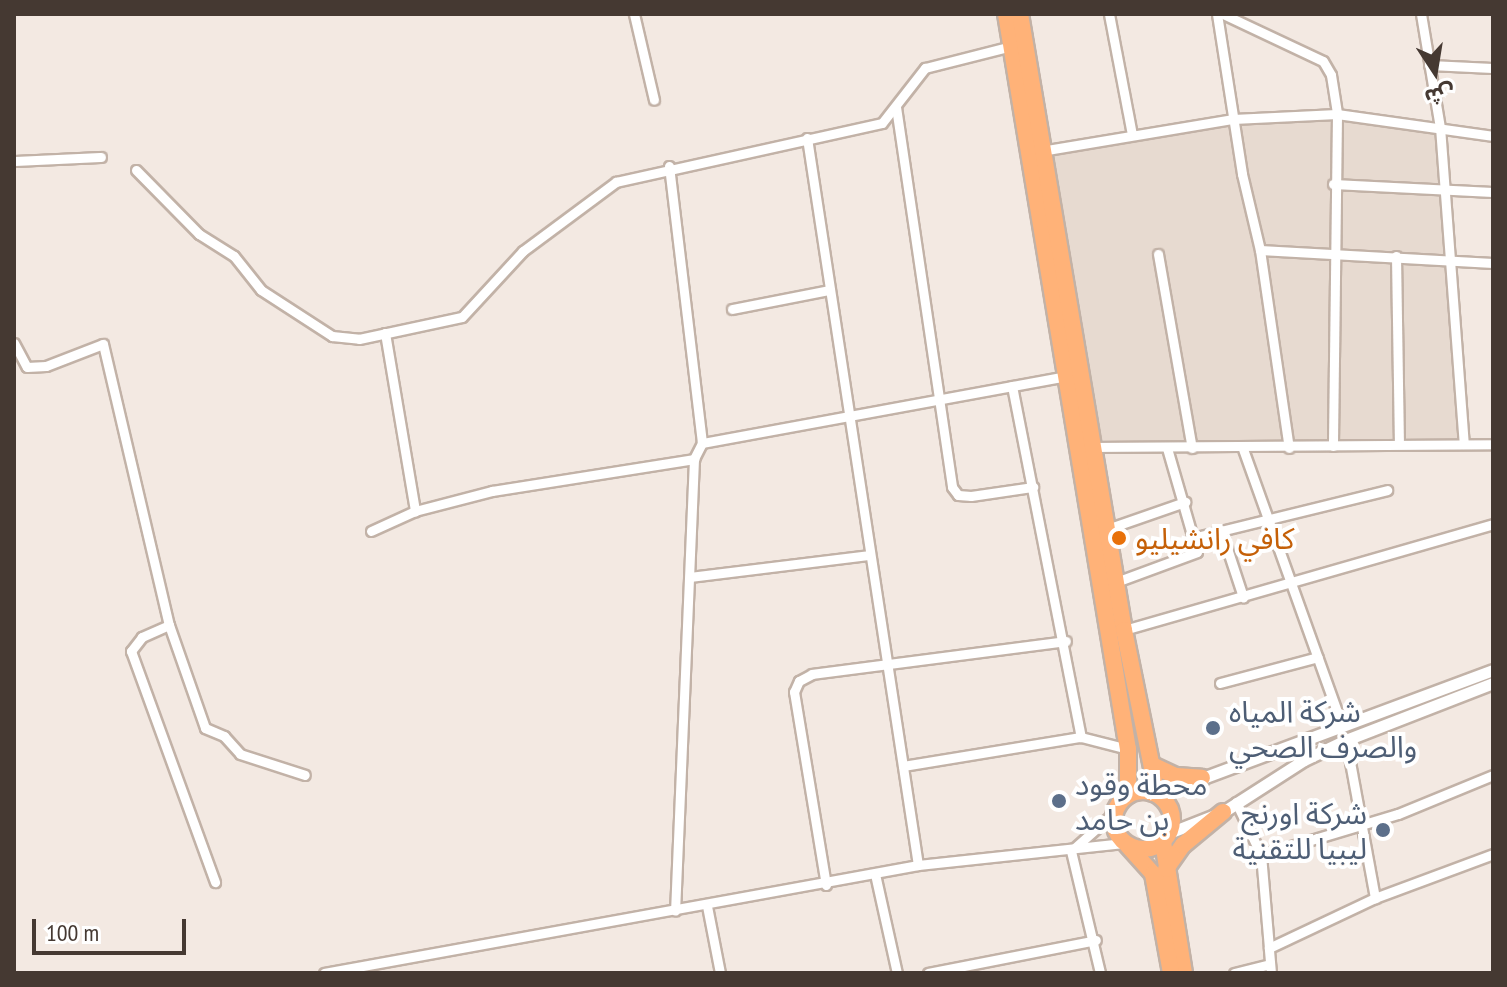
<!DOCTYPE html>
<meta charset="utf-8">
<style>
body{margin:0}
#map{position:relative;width:1507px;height:987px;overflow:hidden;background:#f3e9e2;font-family:"PT Sans Narrow","Noto Sans Arabic",sans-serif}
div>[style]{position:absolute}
.residential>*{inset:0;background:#e7dad0}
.roads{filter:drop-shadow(2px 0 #c2b2a7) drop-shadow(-2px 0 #c2b2a7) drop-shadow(0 2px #c2b2a7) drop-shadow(0 -2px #c2b2a7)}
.minor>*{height:9px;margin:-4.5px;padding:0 4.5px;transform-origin:4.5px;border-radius:4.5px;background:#fff}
.tertiary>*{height:11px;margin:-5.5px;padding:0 5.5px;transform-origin:5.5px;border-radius:5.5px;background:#fff}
.trunk>*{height:16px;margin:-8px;padding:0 8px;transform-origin:8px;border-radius:8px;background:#ffb278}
.trunk>.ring{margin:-8px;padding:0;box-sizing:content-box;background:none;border:16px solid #ffb278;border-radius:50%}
.dots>*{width:22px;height:22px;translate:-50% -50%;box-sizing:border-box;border:4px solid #fff;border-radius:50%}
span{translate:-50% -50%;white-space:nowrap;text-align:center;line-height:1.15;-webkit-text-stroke:8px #fff;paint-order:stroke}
.food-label{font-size:30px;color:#c56008}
.left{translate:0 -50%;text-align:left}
.service-label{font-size:30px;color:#4e5e75}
.right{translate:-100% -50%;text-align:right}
.frame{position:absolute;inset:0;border:16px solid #453932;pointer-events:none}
.north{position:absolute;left:1395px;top:32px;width:80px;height:80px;-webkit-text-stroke:6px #fff;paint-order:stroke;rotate:168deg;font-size:22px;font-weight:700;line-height:32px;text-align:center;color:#453932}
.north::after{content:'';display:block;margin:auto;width:28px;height:36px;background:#453932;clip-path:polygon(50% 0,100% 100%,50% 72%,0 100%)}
.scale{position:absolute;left:32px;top:919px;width:154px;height:36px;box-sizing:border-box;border:4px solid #453932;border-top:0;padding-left:10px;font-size:24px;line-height:28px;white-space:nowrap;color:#453932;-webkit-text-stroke:6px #fff;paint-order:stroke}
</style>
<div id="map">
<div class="residential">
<i style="clip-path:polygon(1345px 121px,1435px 133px,1460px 439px,1099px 445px,1049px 154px,1240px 125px)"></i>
</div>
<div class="roads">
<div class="minor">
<i style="left:634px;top:14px;width:88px;rotate:76.9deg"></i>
<i style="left:1109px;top:14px;width:123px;rotate:79.2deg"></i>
<i style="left:1217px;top:14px;width:162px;rotate:81.1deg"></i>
<i style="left:1242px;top:174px;width:78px;rotate:76.7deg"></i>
<i style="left:1260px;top:250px;width:200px;rotate:81.7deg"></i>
<i style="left:1223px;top:14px;width:110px;rotate:25.2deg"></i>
<i style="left:1323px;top:61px;width:16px;rotate:60deg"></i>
<i style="left:1331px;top:75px;width:39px;rotate:81deg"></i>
<i style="left:1337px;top:114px;width:332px;rotate:90.7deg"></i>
<i style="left:1421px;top:14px;width:115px;rotate:80.5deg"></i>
<i style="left:1440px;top:127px;width:318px;rotate:85.7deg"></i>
<i style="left:1429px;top:65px;width:64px;rotate:2.7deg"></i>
<i style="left:896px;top:107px;width:384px;rotate:81.6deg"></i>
<i style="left:952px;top:487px;width:10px;rotate:53deg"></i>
<i style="left:958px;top:495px;width:13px;rotate:4deg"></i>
<i style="left:971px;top:496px;width:63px;rotate:-8.3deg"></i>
<i style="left:807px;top:138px;width:735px;rotate:81.32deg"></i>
<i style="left:1041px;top:151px;width:195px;rotate:-9.5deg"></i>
<i style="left:1233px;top:119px;width:104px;rotate:-2.8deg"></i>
<i style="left:1337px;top:114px;width:158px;rotate:8deg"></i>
<i style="left:14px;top:161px;width:87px;rotate:-2.6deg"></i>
<i style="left:669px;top:166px;width:279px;rotate:83.2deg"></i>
<i style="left:702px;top:443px;width:18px;rotate:117deg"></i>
<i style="left:694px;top:459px;width:452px;rotate:92.4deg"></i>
<i style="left:136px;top:170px;width:90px;rotate:45.5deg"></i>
<i style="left:199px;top:234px;width:41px;rotate:32.2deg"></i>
<i style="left:234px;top:256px;width:43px;rotate:51.5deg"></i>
<i style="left:261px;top:290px;width:85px;rotate:32.9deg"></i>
<i style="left:332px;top:336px;width:27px;rotate:6deg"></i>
<i style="left:359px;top:339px;width:105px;rotate:-12.1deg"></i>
<i style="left:462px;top:317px;width:90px;rotate:-47.3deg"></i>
<i style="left:523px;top:251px;width:116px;rotate:-36.6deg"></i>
<i style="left:616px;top:182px;width:272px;rotate:-12.5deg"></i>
<i style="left:882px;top:123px;width:70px;rotate:-52deg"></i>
<i style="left:925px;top:68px;width:89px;rotate:-14.3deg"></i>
<i style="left:1333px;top:184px;width:160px;rotate:2.9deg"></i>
<i style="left:1260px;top:250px;width:233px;rotate:3.2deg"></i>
<i style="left:1158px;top:254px;width:197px;rotate:80.1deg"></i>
<i style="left:1396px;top:256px;width:188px;rotate:89.1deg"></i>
<i style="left:732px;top:309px;width:99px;rotate:-11.1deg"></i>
<i style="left:385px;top:333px;width:181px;rotate:80.4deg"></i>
<i style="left:14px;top:343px;width:27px;rotate:62deg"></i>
<i style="left:27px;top:367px;width:19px;rotate:-3deg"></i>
<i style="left:46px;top:366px;width:61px;rotate:-21.1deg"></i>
<i style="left:103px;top:344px;width:289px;rotate:76.8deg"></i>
<i style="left:169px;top:625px;width:109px;rotate:70.7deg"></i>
<i style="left:205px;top:728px;width:21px;rotate:23deg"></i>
<i style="left:224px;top:736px;width:24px;rotate:48deg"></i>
<i style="left:240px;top:754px;width:68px;rotate:17.9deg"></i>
<i style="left:1012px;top:386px;width:358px;rotate:78.9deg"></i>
<i style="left:702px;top:443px;width:372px;rotate:-10.4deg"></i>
<i style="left:1094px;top:447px;width:399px;rotate:-0.4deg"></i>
<i style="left:1243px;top:449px;width:294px;rotate:70.3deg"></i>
<i style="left:1107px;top:529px;width:83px;rotate:-19.1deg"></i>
<i style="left:1221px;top:530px;width:71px;rotate:71.8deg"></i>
<i style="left:371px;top:531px;width:48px;rotate:-24.4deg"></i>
<i style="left:415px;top:511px;width:80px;rotate:-14.6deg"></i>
<i style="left:492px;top:491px;width:205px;rotate:-9deg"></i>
<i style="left:1196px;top:537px;width:197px;rotate:-13.8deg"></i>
<i style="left:690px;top:577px;width:181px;rotate:-7deg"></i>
<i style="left:1116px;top:582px;width:86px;rotate:-20.3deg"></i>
<i style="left:1197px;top:552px;width:108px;rotate:-106.1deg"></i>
<i style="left:169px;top:625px;width:30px;rotate:156deg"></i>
<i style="left:142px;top:637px;width:18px;rotate:128deg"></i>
<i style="left:131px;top:651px;width:246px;rotate:70deg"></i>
<i style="left:1124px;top:630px;width:384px;rotate:-16deg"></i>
<i style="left:1220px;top:683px;width:101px;rotate:-14.9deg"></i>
<i style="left:1346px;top:740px;width:161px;rotate:79.6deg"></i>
<i style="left:903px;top:766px;width:180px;rotate:-9.3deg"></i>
<i style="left:1081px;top:737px;width:49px;rotate:14.3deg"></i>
<i style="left:1236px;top:802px;width:59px;rotate:64.7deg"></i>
<i style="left:1071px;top:851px;width:125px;rotate:76.6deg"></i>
<i style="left:1071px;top:851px;width:59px;rotate:-41.6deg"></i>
<i style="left:875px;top:874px;width:101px;rotate:77.5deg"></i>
<i style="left:826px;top:885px;width:196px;rotate:-99.4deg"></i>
<i style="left:794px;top:692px;width:12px;rotate:-66deg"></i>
<i style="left:799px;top:681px;width:15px;rotate:-28deg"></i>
<i style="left:812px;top:674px;width:256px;rotate:-7.4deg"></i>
<i style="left:707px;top:906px;width:68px;rotate:79deg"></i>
<i style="left:1269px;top:948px;width:93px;rotate:-94.9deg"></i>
<i style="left:1261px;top:855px;width:143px;rotate:-16.7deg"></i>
<i style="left:1398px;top:814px;width:103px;rotate:-22.3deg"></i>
<i style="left:324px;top:973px;width:604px;rotate:-10.3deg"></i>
<i style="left:918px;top:865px;width:207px;rotate:-6.1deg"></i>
<i style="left:928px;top:973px;width:171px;rotate:-11.1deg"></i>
<i style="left:1234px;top:973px;width:36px;rotate:-14deg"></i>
<i style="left:1271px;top:973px;width:25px;rotate:-95deg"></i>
<i style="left:1269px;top:948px;width:117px;rotate:-25.3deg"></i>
<i style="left:1375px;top:898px;width:126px;rotate:-20.4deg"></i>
</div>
<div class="tertiary">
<i style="left:1157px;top:795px;width:358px;rotate:-20.4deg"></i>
<i style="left:1169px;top:833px;width:58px;rotate:-21.3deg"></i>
<i style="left:1223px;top:812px;width:96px;rotate:-32.7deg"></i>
<i style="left:1304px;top:760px;width:47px;rotate:-25.5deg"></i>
<i style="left:1346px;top:740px;width:158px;rotate:-21.2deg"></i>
</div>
<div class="trunk">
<i style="left:1006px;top:14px;width:745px;rotate:80.58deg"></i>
<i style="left:1128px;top:749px;width:46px;rotate:90deg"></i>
<i style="left:1020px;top:14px;width:625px;rotate:80.42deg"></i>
<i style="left:1124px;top:630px;width:150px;rotate:78.5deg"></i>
<i style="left:1154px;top:777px;width:16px;rotate:94deg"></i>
<i style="left:1152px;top:765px;width:26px;rotate:25deg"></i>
<i style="left:1176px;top:776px;width:26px;rotate:4deg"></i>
<i class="ring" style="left:1114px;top:791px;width:42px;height:42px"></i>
<i style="left:1163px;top:842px;width:133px;rotate:80.9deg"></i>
<i style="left:1128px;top:846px;width:38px;rotate:48deg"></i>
<i style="left:1153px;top:874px;width:101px;rotate:79.7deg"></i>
<i style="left:1166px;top:869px;width:29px;rotate:-55deg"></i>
<i style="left:1183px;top:845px;width:52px;rotate:-39.5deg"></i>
</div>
</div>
<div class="dots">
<i style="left:1119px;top:538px;background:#e8710a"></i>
<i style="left:1213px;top:728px;background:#5c6f8a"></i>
<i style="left:1059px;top:801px;background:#5c6f8a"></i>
<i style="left:1383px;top:830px;background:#5c6f8a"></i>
</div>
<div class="food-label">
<span class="left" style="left:1135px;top:538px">كافي رانشيليو</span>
</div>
<div class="service-label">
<span class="left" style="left:1229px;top:728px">شركة المياه<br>والصرف الصحي</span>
<span class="left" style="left:1075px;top:801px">محطة وقود<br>بن حامد</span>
<span class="right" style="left:1367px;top:830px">شركة اورنج<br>ليبيا للتقنية</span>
</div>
<div class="frame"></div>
<div class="north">ش</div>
<div class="scale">100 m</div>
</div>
